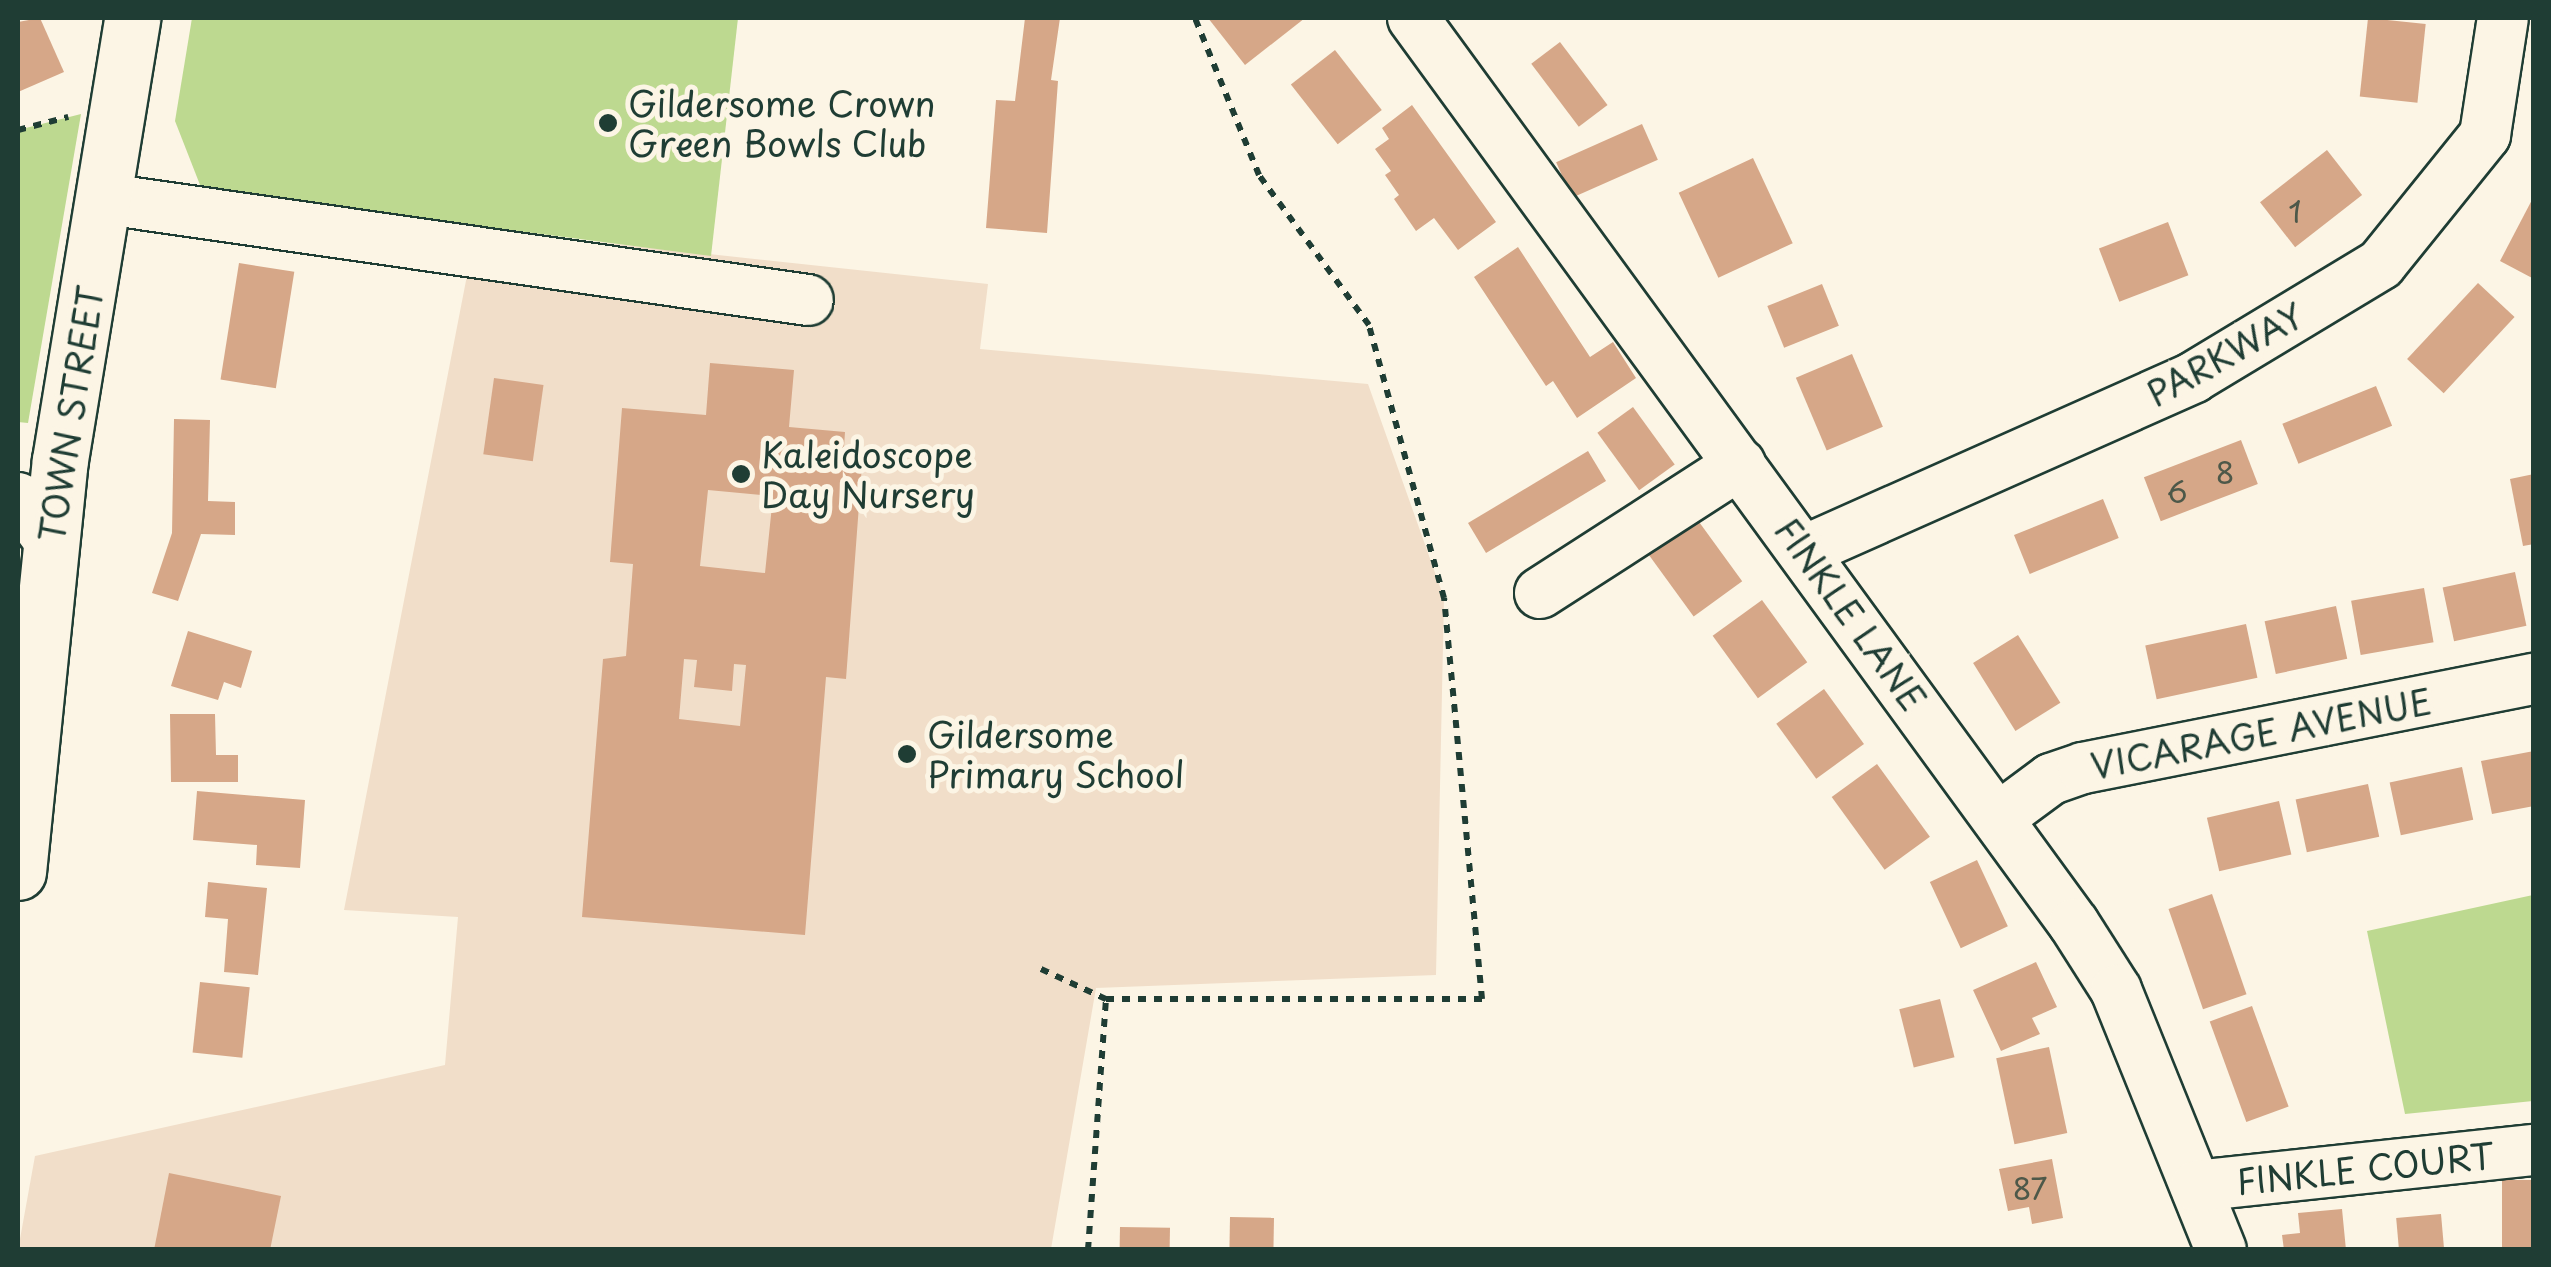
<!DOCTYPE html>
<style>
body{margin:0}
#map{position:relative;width:2551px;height:1267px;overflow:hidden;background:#fcf5e5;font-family:"Playpen Sans",sans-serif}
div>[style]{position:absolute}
.built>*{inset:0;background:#f1dec9}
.green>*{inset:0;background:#bdd990}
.building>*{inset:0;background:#d6a788;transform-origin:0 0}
.path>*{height:6px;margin-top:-3px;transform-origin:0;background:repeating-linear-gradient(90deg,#1f3d34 0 8px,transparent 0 16px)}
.roads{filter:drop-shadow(2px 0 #1f3d34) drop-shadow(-2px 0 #1f3d34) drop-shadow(0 2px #1f3d34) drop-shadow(0 -2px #1f3d34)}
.minor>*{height:50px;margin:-25px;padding:0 25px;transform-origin:25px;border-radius:25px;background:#fcf5e5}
.major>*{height:55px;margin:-27.5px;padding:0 27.5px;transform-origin:27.5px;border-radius:27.5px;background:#fcf5e5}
.dots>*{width:28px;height:28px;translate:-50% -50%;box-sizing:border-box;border:5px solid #fcf5e5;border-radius:50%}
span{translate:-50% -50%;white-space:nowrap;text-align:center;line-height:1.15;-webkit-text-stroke:10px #fcf5e5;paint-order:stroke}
.number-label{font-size:30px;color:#4d5849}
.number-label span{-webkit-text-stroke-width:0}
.poi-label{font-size:35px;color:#1f3d34}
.left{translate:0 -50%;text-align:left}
.street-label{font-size:35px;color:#1f3d34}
.frame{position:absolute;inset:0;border:20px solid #1f3d34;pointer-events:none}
</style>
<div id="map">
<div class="built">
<i style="clip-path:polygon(476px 229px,988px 284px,980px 349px,1368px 384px,1444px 598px,1436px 975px,1096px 988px,1051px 1249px,18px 1250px,35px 1156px,445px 1065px,458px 917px,344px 910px)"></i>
</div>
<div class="green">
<i style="clip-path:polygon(192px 18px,738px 18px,711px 256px,202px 190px,175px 121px)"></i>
<i style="clip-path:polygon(81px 114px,28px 423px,18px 422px,18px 130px)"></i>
<i style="clip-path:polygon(2533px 895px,2533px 1101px,2405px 1114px,2367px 931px)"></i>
</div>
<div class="building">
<i style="clip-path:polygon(40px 18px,64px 72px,18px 92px,18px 22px)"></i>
<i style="clip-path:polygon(1025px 18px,1060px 18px,1051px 80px,1058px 81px,1047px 233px,986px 228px,996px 100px,1015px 101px)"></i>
<i style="clip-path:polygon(1208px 18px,1305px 18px,1245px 65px)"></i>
<i style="left:2368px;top:18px;width:58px;height:79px;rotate:6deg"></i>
<i style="left:1560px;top:42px;width:79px;height:36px;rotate:53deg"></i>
<i style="left:1335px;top:50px;width:76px;height:56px;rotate:52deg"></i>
<i style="clip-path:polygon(1412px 105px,1496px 222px,1458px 250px,1434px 218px,1416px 231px,1394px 199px,1399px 195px,1385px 175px,1391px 171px,1375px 149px,1389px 139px,1382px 128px)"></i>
<i style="left:1642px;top:124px;width:39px;height:94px;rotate:66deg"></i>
<i style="left:2327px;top:150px;width:57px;height:85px;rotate:52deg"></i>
<i style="left:1753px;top:158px;width:94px;height:82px;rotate:65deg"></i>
<i style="clip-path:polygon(2534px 196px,2534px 279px,2500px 261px)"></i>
<i style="left:2168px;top:222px;width:57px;height:74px;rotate:69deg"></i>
<i style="clip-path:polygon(1518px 247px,1590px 357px,1613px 342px,1636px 378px,1577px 418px,1553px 381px,1546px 386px,1474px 277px)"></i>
<i style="left:239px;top:263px;width:56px;height:118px;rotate:9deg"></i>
<i style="left:2478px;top:283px;width:50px;height:104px;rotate:43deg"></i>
<i style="left:1822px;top:284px;width:45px;height:59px;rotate:68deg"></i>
<i style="left:1852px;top:354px;width:79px;height:61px;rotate:67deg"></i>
<i style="clip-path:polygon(evenodd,710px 363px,794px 370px,789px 427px,845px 432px,843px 463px,862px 465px,846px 679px,826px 677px,805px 935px,582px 917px,603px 659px,626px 656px,633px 564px,610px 562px,622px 408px,706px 415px,710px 363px,708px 490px,773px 496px,765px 573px,700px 566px,708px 490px,710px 363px,684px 659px,697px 660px,694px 687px,732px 691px,734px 664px,746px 665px,740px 726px,679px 719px,684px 659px)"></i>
<i style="left:494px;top:378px;width:50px;height:77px;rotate:8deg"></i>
<i style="left:2376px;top:386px;width:43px;height:101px;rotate:68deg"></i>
<i style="left:1633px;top:407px;width:71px;height:44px;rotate:54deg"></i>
<i style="clip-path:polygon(174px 419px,210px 420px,208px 501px,235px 502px,235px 535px,201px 534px,178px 601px,152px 593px,172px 533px)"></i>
<i style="left:2241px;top:440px;width:47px;height:104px;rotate:69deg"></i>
<i style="left:1588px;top:451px;width:35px;height:140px;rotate:59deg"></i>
<i style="clip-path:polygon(2534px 474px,2534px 544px,2523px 546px,2510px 479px)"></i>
<i style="left:2103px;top:499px;width:42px;height:96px;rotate:68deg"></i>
<i style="left:1694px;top:515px;width:82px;height:60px;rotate:54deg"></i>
<i style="left:2515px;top:572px;width:55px;height:74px;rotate:78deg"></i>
<i style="left:2424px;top:588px;width:55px;height:74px;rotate:80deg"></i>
<i style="left:1762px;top:600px;width:77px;height:61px;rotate:54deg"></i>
<i style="left:2336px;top:606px;width:54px;height:73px;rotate:78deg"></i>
<i style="left:2246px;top:624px;width:55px;height:103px;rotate:78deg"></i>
<i style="clip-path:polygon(188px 631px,252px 651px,241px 688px,224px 682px,218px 700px,171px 686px)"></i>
<i style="left:2018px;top:635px;width:80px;height:53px;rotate:58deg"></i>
<i style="left:1824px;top:689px;width:68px;height:59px;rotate:54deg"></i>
<i style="clip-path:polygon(170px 714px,215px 714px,216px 755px,238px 755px,238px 782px,171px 782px)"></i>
<i style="clip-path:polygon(2534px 751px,2534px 806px,2492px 814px,2481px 761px)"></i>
<i style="left:1877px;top:764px;width:90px;height:56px;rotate:54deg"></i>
<i style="left:2462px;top:767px;width:54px;height:74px;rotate:78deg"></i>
<i style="left:2368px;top:784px;width:54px;height:74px;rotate:78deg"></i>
<i style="clip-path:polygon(197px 791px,305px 800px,300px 868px,256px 865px,257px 845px,193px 840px)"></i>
<i style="left:2279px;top:801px;width:55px;height:74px;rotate:77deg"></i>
<i style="left:1977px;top:860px;width:73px;height:52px;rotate:65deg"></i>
<i style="clip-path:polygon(208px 882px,267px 888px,258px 975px,224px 972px,228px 919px,205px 917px)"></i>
<i style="left:2212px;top:894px;width:106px;height:46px;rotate:71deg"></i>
<i style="clip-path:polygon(2036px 962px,2057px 1007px,2032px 1018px,2040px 1034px,2001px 1051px,1973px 990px)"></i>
<i style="left:200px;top:982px;width:50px;height:71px;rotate:6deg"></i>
<i style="left:1940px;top:999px;width:60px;height:42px;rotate:76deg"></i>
<i style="left:2252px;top:1006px;width:107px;height:45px;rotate:70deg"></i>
<i style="left:2049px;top:1047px;width:88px;height:54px;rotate:78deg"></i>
<i style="clip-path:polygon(2052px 1159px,2063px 1218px,2032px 1224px,2029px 1207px,2008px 1211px,1999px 1169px)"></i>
<i style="clip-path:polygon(169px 1173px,281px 1196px,270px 1250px,154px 1250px)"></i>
<i style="left:2534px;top:1180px;width:70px;height:32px;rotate:90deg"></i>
<i style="clip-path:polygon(2342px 1209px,2346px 1250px,2284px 1250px,2282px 1235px,2300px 1233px,2298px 1213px)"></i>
<i style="left:2441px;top:1214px;width:36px;height:45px;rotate:85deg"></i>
<i style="left:1230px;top:1217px;width:44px;height:33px;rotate:1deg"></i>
<i style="left:1120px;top:1227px;width:50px;height:23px;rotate:1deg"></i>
</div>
<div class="path">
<i style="left:18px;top:130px;width:52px;rotate:-14.6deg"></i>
<i style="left:1041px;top:969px;width:72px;rotate:24.8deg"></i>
<i style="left:1088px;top:1250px;width:252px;rotate:-85.9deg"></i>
<i style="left:1106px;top:999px;width:376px"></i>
<i style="left:1482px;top:999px;width:403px;rotate:-95.4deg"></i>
<i style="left:1444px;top:598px;width:283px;rotate:-105.4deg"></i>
<i style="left:1369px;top:325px;width:186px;rotate:-126.3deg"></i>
<i style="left:1259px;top:175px;width:170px;rotate:-112.2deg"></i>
</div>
<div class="roads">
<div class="minor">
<i style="left:1413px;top:18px;width:1121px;rotate:53.89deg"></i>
<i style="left:2074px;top:924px;width:78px;rotate:57.5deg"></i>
<i style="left:2116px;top:990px;width:280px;rotate:68deg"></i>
<i style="left:106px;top:199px;width:709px;rotate:8.19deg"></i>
<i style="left:18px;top:498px;width:52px;rotate:53.6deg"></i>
<i style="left:1804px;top:551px;width:427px;rotate:-24deg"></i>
<i style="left:2194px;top:377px;width:218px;rotate:-31.1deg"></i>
<i style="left:2381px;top:264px;width:166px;rotate:-51.1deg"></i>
<i style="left:2485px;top:135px;width:118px;rotate:-81.3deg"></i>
<i style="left:1540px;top:593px;width:238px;rotate:-32.8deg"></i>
<i style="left:2001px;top:816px;width:62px;rotate:-36.5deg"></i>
<i style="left:2051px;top:779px;width:34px;rotate:-19deg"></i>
<i style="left:2083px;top:768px;width:460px;rotate:-11.2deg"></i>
<i style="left:2196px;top:1186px;width:340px;rotate:-6.1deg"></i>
</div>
<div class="major">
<i style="left:18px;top:872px;width:414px;rotate:-84.2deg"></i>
<i style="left:60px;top:460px;width:448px;rotate:-80.7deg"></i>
</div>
</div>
<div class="dots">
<i style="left:608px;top:123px;background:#1f3d34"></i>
<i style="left:741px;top:474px;background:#1f3d34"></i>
<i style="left:907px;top:754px;background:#1f3d34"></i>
</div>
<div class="number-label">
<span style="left:2295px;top:211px">1</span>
<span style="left:2225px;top:472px">8</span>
<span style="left:2177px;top:491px">6</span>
<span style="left:2030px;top:1188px">87</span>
</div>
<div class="poi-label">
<span class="left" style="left:628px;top:123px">Gildersome Crown<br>Green Bowls Club</span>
<span class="left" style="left:761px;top:474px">Kaleidoscope<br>Day Nursery</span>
<span class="left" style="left:927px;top:754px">Gildersome<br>Primary School</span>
</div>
<div class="street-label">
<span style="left:2225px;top:354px;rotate:-29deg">PARKWAY</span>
<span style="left:70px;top:414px;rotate:-81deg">TOWN STREET</span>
<span style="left:1851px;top:614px;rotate:54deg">FINKLE LANE</span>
<span style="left:2261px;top:733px;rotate:-11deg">VICARAGE AVENUE</span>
<span style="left:2365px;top:1168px;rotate:-6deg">FINKLE COURT</span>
</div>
<div class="frame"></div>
</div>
